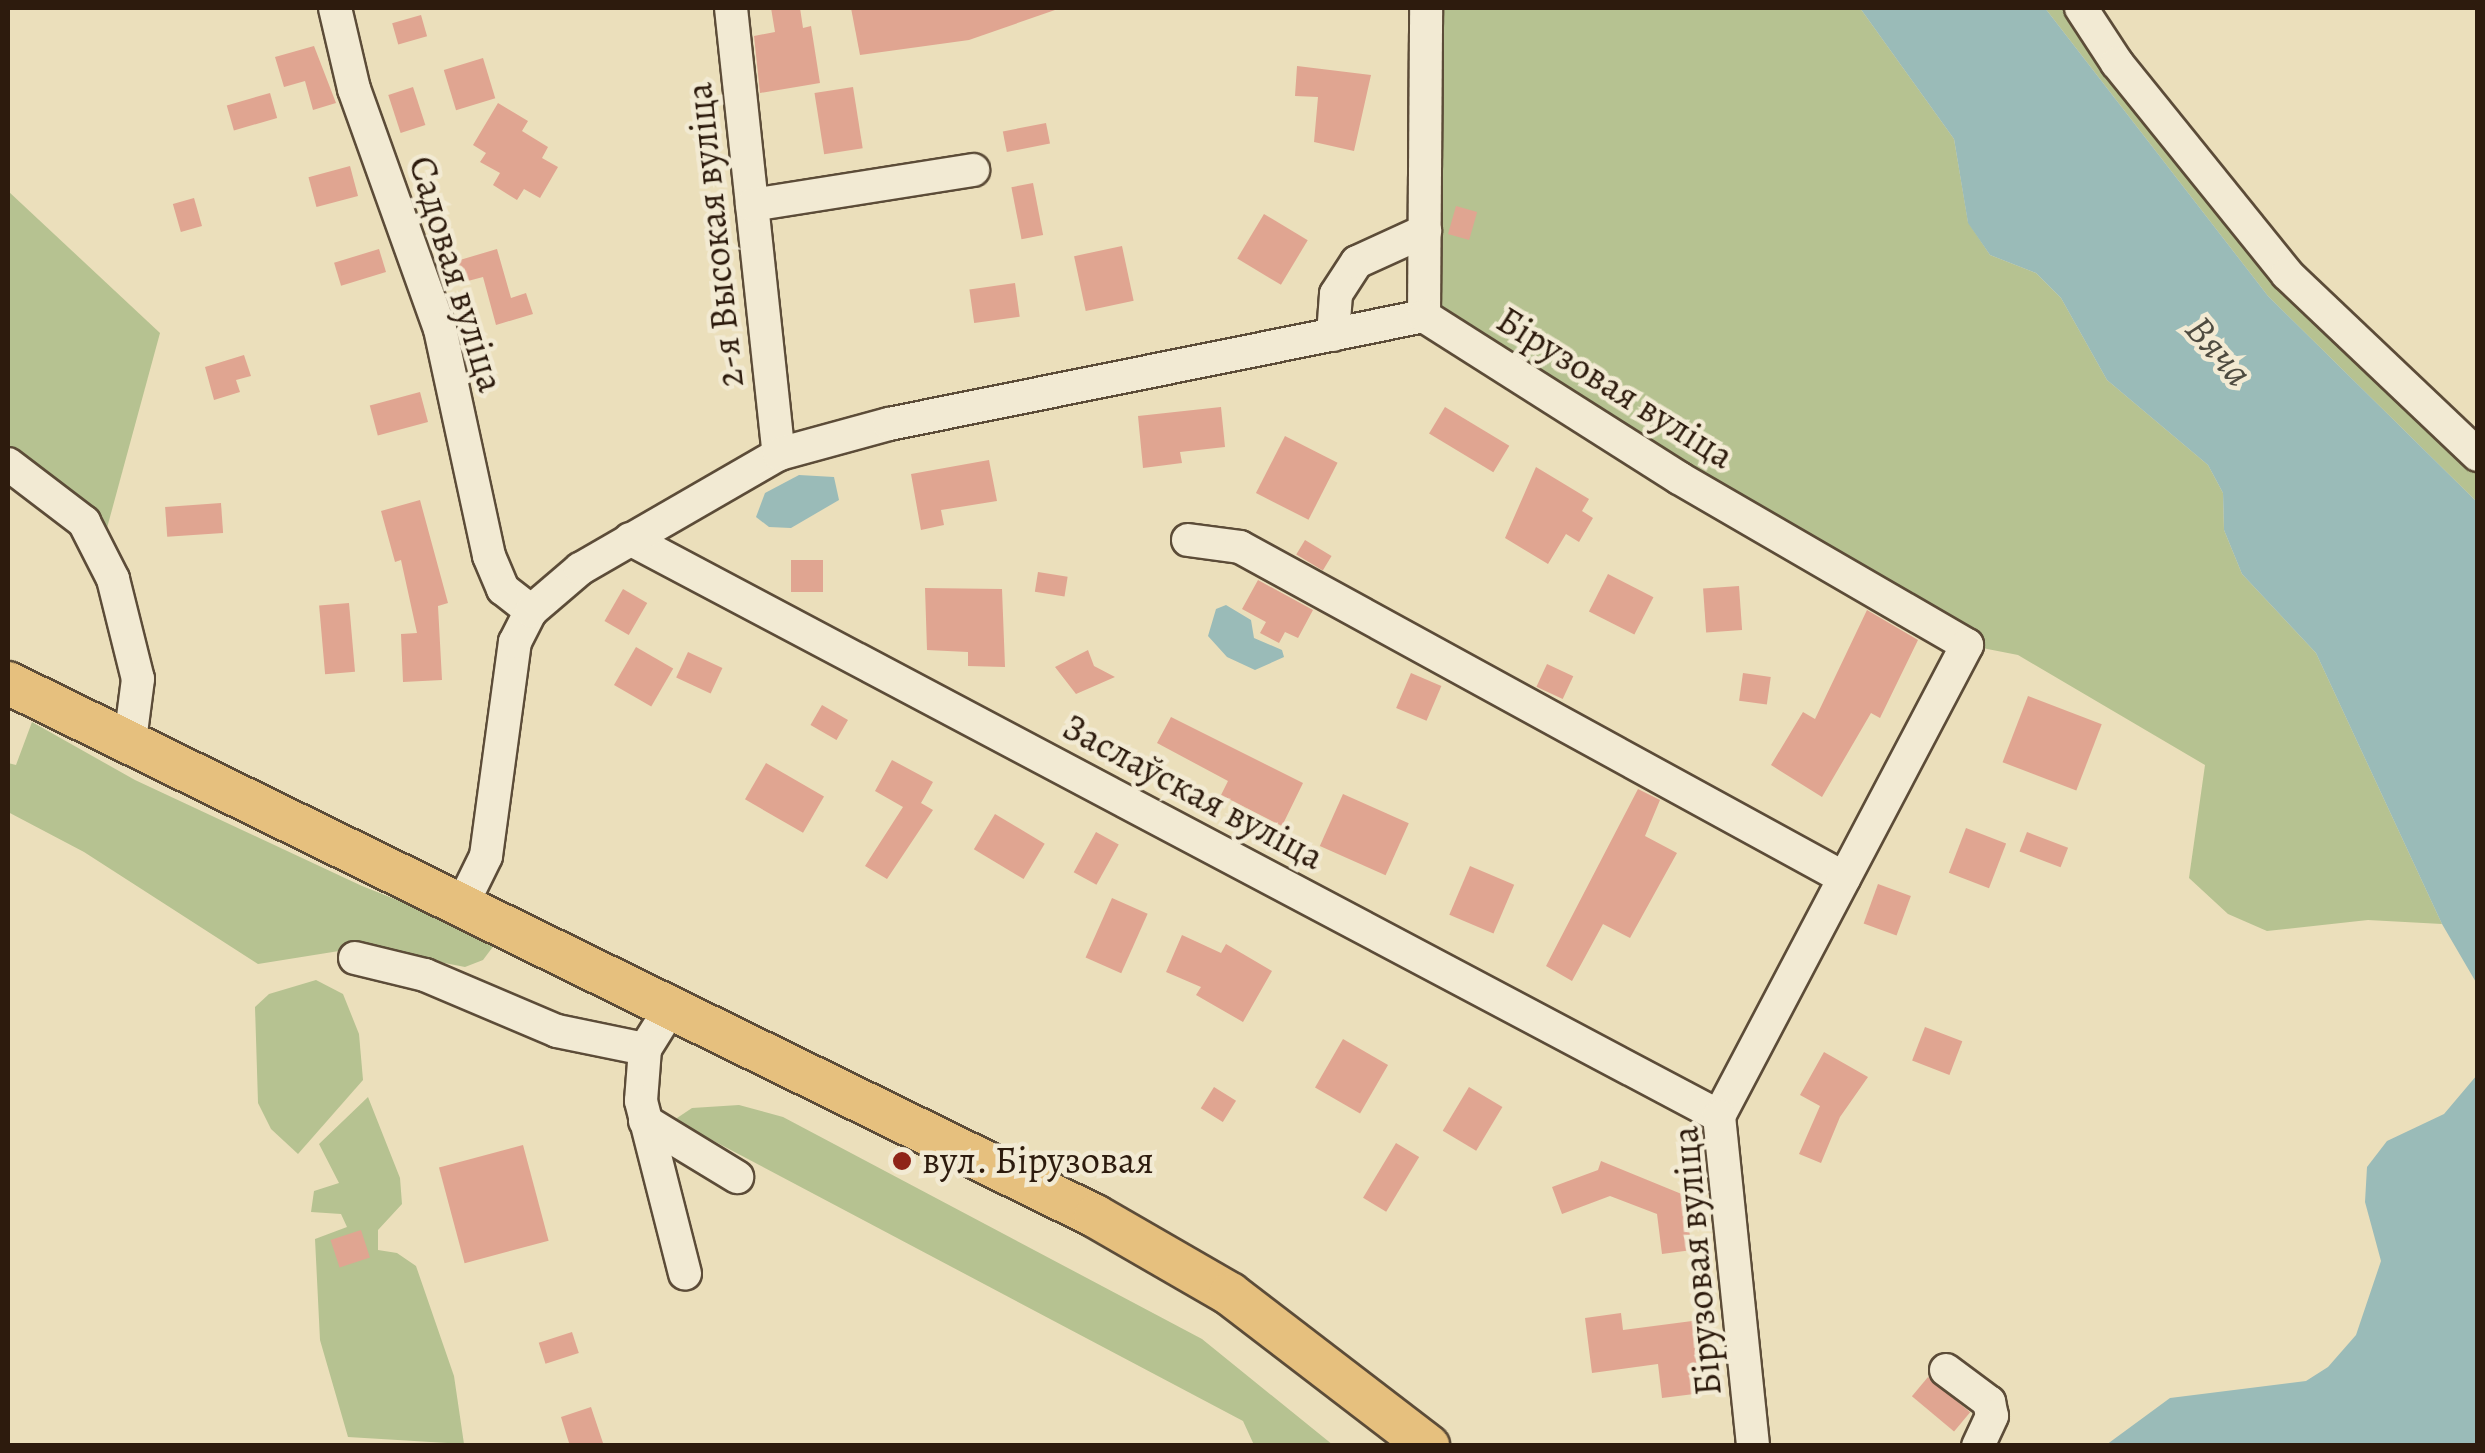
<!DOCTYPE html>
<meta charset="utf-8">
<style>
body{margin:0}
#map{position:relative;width:2485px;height:1453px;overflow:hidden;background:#ebdfbb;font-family:Alegreya,serif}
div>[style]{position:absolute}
.green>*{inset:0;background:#b6c291}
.water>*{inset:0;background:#9abbb8}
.building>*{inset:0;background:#e0a591;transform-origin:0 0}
.roads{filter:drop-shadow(2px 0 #5c4c38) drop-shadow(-2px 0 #5c4c38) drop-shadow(0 2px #5c4c38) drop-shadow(0 -2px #5c4c38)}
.minor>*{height:32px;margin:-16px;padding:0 16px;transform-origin:16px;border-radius:16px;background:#f2ead3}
.major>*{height:42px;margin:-21px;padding:0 21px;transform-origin:21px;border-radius:21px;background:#e6c07e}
.dots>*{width:28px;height:28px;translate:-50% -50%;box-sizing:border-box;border:5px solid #f2ead3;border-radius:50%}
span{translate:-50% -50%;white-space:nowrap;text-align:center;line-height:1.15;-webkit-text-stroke:9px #f2ead3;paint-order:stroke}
.street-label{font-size:38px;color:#2d1b0d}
.poi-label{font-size:38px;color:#2d1b0d}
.left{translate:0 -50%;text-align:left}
.water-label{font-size:40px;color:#4e4b40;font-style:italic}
.frame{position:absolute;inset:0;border:10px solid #2d1b0d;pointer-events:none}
</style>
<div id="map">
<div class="green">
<i style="clip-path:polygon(1426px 8px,1860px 8px,1954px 139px,1968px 222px,1990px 255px,2036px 273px,2061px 298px,2107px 380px,2208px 465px,2223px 493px,2224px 530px,2242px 574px,2316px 653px,2442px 924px,2368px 920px,2267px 931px,2228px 914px,2189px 878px,2205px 765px,2018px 655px,1967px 645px,1424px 316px)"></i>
<i style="clip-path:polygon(2045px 8px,2081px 8px,2287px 274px,2477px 455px,2477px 502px,2268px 296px)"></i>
<i style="clip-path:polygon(8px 191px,160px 333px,107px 528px,8px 447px)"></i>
<i style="clip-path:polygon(32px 722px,135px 780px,362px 886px,498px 940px,483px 960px,465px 967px,388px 952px,339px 951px,258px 964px,84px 852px,8px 812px,8px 763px,16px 765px)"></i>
<i style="clip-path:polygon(316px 980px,343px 994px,359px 1034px,363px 1080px,298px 1154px,271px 1129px,258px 1103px,255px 1007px,269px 994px)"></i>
<i style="clip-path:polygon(368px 1097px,400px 1178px,402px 1204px,378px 1230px,378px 1250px,397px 1253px,416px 1266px,454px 1376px,464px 1444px,348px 1437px,320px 1340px,315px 1239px,347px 1227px,341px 1214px,311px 1212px,314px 1191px,339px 1183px,319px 1144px)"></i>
<i style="clip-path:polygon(739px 1105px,783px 1117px,1202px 1339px,1333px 1445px,1254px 1445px,1243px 1421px,674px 1120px,692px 1108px)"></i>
</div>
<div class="water">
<i style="clip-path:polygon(1860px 8px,2045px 8px,2268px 296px,2477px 502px,2477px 984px,2442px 924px,2316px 653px,2242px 574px,2224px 530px,2223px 493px,2208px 465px,2107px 380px,2061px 298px,2036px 273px,1990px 255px,1968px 223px,1954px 139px)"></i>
<i style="clip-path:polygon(799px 475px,834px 477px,839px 500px,791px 528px,769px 527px,756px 517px,765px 493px)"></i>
<i style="clip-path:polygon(1226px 605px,1251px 620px,1254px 638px,1282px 650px,1284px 657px,1255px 670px,1227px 657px,1208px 636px,1216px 609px)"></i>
<i style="clip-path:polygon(2477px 1075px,2477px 1445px,2106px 1445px,2170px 1398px,2306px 1381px,2328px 1367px,2356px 1335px,2381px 1261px,2365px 1202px,2367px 1167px,2387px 1141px,2444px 1114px)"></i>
</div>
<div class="building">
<i style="clip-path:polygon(771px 8px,800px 8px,803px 28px,811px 26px,820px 83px,760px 93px,754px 36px,775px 32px)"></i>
<i style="clip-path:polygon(851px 8px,1055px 8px,1055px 10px,969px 40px,860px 55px)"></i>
<i style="left:421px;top:15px;width:22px;height:30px;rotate:74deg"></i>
<i style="clip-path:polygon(314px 46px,336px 103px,313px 110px,305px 81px,284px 87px,275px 57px)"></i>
<i style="left:483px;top:58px;width:42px;height:41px;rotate:73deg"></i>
<i style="clip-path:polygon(1297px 66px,1371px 75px,1354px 151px,1314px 142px,1318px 97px,1295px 96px)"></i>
<i style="left:413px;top:87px;width:40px;height:26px;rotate:72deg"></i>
<i style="left:853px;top:87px;width:62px;height:39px;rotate:81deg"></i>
<i style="left:270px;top:93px;width:26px;height:45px;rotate:74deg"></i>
<i style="clip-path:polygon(498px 103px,528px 121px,522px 131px,548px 147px,542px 158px,558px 167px,540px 198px,524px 189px,517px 200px,493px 185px,500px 173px,480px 162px,486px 153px,473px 145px)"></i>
<i style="left:1046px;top:123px;width:21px;height:44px;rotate:79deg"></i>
<i style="left:350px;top:166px;width:31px;height:43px;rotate:75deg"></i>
<i style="left:1033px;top:183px;width:53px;height:22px;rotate:79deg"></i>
<i style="left:194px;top:198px;width:29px;height:22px;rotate:74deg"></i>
<i style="left:1456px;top:206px;width:22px;height:29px;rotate:16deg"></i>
<i style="left:1264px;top:214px;width:51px;height:52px;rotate:31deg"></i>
<i style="left:1122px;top:246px;width:56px;height:49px;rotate:78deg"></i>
<i style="left:379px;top:249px;width:24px;height:47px;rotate:73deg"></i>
<i style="clip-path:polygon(497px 249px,511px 298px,526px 293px,533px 314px,496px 325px,483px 277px,449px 286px,443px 265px)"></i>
<i style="left:1015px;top:283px;width:34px;height:46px;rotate:82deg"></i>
<i style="clip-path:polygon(244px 355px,251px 376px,236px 380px,240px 392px,214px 400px,205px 367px)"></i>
<i style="left:420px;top:392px;width:31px;height:52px;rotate:75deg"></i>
<i style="clip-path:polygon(1221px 407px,1225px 447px,1180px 452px,1182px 463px,1143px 468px,1138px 416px)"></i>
<i style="left:1445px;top:407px;width:75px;height:31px;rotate:31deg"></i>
<i style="left:1285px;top:436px;width:59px;height:64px;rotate:27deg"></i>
<i style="clip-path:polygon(989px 460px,997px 501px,941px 510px,944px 525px,921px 530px,911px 474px)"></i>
<i style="clip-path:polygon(1536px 467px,1589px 499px,1582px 511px,1593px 518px,1579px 542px,1566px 534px,1548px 564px,1505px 538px)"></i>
<i style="clip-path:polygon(420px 500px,448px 603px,438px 606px,442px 680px,403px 682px,401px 634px,417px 633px,401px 560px,395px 562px,381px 511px)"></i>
<i style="left:221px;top:503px;width:30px;height:56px;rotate:86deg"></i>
<i style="left:1305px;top:540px;width:31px;height:17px;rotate:31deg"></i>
<i style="left:791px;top:560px;width:32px;height:32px"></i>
<i style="left:1038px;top:572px;width:30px;height:20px;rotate:9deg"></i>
<i style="left:1608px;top:574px;width:51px;height:42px;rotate:27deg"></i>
<i style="clip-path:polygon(1258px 580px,1313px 610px,1298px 638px,1285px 632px,1279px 643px,1260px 633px,1266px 622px,1242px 609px)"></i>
<i style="left:1739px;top:586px;width:44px;height:36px;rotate:86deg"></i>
<i style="clip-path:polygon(925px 588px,1002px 589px,1005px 667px,968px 666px,968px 652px,927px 650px)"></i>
<i style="left:623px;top:589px;width:28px;height:37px;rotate:30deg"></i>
<i style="left:349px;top:603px;width:69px;height:30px;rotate:85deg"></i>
<i style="clip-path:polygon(1867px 610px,1918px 640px,1880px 718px,1871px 713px,1822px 797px,1771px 765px,1803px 712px,1815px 719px)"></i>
<i style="left:636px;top:647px;width:43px;height:44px;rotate:30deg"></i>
<i style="clip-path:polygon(1088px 650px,1094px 666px,1115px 677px,1076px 694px,1055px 667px)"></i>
<i style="left:688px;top:652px;width:38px;height:28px;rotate:25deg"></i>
<i style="left:1547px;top:664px;width:29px;height:25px;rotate:25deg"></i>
<i style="left:1411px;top:673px;width:33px;height:38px;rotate:23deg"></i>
<i style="left:1743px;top:673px;width:28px;height:28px;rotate:8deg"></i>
<i style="left:2028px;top:696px;width:79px;height:71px;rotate:21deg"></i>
<i style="left:822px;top:705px;width:30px;height:23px;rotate:30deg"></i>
<i style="clip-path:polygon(1171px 717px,1303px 783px,1282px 826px,1221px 795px,1228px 781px,1157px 743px)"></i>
<i style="clip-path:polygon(892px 760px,933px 782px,921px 803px,933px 810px,887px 879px,865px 866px,903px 807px,875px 791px)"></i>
<i style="left:766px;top:763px;width:67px;height:42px;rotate:30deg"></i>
<i style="clip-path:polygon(1638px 789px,1660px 800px,1645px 836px,1677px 853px,1630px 938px,1603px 924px,1572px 981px,1546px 966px)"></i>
<i style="left:1343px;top:794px;width:72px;height:57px;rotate:24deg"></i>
<i style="left:995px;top:814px;width:58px;height:41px;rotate:31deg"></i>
<i style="left:1966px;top:828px;width:43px;height:48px;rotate:21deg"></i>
<i style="left:1096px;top:832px;width:26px;height:46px;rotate:29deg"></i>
<i style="left:2027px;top:832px;width:44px;height:21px;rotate:21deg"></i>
<i style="left:1470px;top:866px;width:48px;height:53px;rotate:23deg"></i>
<i style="left:1878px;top:884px;width:35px;height:42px;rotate:20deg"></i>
<i style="left:1112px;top:898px;width:39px;height:65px;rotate:24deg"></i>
<i style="clip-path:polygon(1182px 935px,1221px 953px,1226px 944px,1272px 971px,1243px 1022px,1196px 995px,1201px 987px,1166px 972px)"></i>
<i style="left:1925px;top:1027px;width:40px;height:36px;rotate:21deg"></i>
<i style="left:1343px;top:1039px;width:52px;height:56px;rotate:30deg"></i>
<i style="clip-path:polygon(1824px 1052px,1868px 1077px,1840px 1117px,1821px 1163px,1799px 1154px,1820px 1106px,1800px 1095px)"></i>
<i style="left:1214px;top:1087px;width:26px;height:25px;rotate:32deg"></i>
<i style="left:1469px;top:1087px;width:39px;height:51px;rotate:31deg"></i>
<i style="left:1396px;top:1143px;width:27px;height:64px;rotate:31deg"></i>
<i style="left:523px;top:1145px;width:99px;height:87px;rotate:75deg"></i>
<i style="clip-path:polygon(1601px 1161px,1684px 1195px,1692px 1250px,1662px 1254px,1657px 1214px,1610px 1196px,1562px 1214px,1552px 1187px,1598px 1170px)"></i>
<i style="left:361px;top:1230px;width:29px;height:32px;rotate:72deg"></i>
<i style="clip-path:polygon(1621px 1313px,1623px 1330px,1700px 1320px,1710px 1392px,1662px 1398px,1658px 1364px,1592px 1373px,1585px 1318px)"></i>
<i style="left:572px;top:1332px;width:22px;height:35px;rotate:72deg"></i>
<i style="left:1928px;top:1377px;width:55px;height:25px;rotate:40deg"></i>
<i style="clip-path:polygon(591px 1407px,604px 1446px,570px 1446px,561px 1417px)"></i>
</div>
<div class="roads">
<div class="minor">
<i style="left:335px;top:8px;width:83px;rotate:76.8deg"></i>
<i style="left:354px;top:89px;width:255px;rotate:70.3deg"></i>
<i style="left:440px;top:329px;width:232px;rotate:77.8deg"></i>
<i style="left:489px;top:556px;width:36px;rotate:67deg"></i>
<i style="left:503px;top:589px;width:36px;rotate:38deg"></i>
<i style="left:731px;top:8px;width:449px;rotate:83.9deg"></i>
<i style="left:2081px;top:8px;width:66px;rotate:56.8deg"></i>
<i style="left:2117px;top:63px;width:271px;rotate:51.1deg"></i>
<i style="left:2287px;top:274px;width:263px;rotate:43.5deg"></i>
<i style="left:752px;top:205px;width:224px;rotate:-9deg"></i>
<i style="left:1424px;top:316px;width:308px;rotate:-89.6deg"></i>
<i style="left:1333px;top:335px;width:41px;rotate:-85.8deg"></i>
<i style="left:1336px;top:294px;width:38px;rotate:-57deg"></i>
<i style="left:1357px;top:262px;width:75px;rotate:-24.5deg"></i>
<i style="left:8px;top:464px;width:96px;rotate:37.3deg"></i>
<i style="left:84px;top:522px;width:64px;rotate:63deg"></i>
<i style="left:113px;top:579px;width:103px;rotate:76deg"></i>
<i style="left:138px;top:679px;width:63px;rotate:97.4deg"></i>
<i style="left:630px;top:539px;width:1232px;rotate:27.92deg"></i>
<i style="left:1188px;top:540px;width:52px;rotate:7.7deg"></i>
<i style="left:1240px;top:547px;width:689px;rotate:28.72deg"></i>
<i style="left:464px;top:901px;width:50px;rotate:-63.9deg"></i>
<i style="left:486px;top:856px;width:216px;rotate:-82.3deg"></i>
<i style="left:515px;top:642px;width:35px;rotate:-63deg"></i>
<i style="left:531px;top:611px;width:65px;rotate:-40.6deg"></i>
<i style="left:580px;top:569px;width:230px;rotate:-30deg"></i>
<i style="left:779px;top:454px;width:114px;rotate:-15.3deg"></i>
<i style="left:889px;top:424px;width:546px;rotate:-11.41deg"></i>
<i style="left:1424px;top:316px;width:302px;rotate:32.4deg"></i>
<i style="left:1679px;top:478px;width:333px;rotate:30.1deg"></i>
<i style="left:1967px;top:645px;width:532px;rotate:117.77deg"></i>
<i style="left:1719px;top:1116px;width:332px;rotate:84.1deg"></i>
<i style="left:355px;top:958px;width:72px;rotate:13.7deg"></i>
<i style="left:425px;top:975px;width:143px;rotate:23deg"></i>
<i style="left:557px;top:1031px;width:90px;rotate:11.6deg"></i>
<i style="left:673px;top:1004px;width:53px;rotate:121.9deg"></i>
<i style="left:645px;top:1049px;width:52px;rotate:94.4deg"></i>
<i style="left:641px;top:1101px;width:178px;rotate:75.7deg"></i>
<i style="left:645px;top:1121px;width:108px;rotate:31.3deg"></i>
<i style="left:1946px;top:1370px;width:54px;rotate:36.7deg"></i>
<i style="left:1989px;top:1402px;width:14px;rotate:78deg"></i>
<i style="left:1992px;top:1416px;width:33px;rotate:115deg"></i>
</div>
<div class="major">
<i style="left:8px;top:683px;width:1211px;rotate:26.12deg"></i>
<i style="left:1095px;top:1216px;width:156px;rotate:30deg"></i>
<i style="left:1230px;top:1294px;width:250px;rotate:37.5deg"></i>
</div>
</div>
<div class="dots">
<i style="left:902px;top:1161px;background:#8f2418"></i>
</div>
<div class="street-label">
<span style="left:715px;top:235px;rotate:-96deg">2-я Высокая вуліца</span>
<span style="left:456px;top:274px;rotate:73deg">Садовая вуліца</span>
<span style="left:1615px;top:388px;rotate:32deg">Бірузовая вуліца</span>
<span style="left:1193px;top:792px;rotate:28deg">Заслаўская вуліца</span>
<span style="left:1697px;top:1261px;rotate:-95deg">Бірузовая вуліца</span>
</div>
<div class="poi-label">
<span class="left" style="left:922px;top:1161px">вул. Бірузовая</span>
</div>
<div class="water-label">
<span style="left:2219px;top:351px;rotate:49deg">Вяча</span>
</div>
<div class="frame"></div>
</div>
